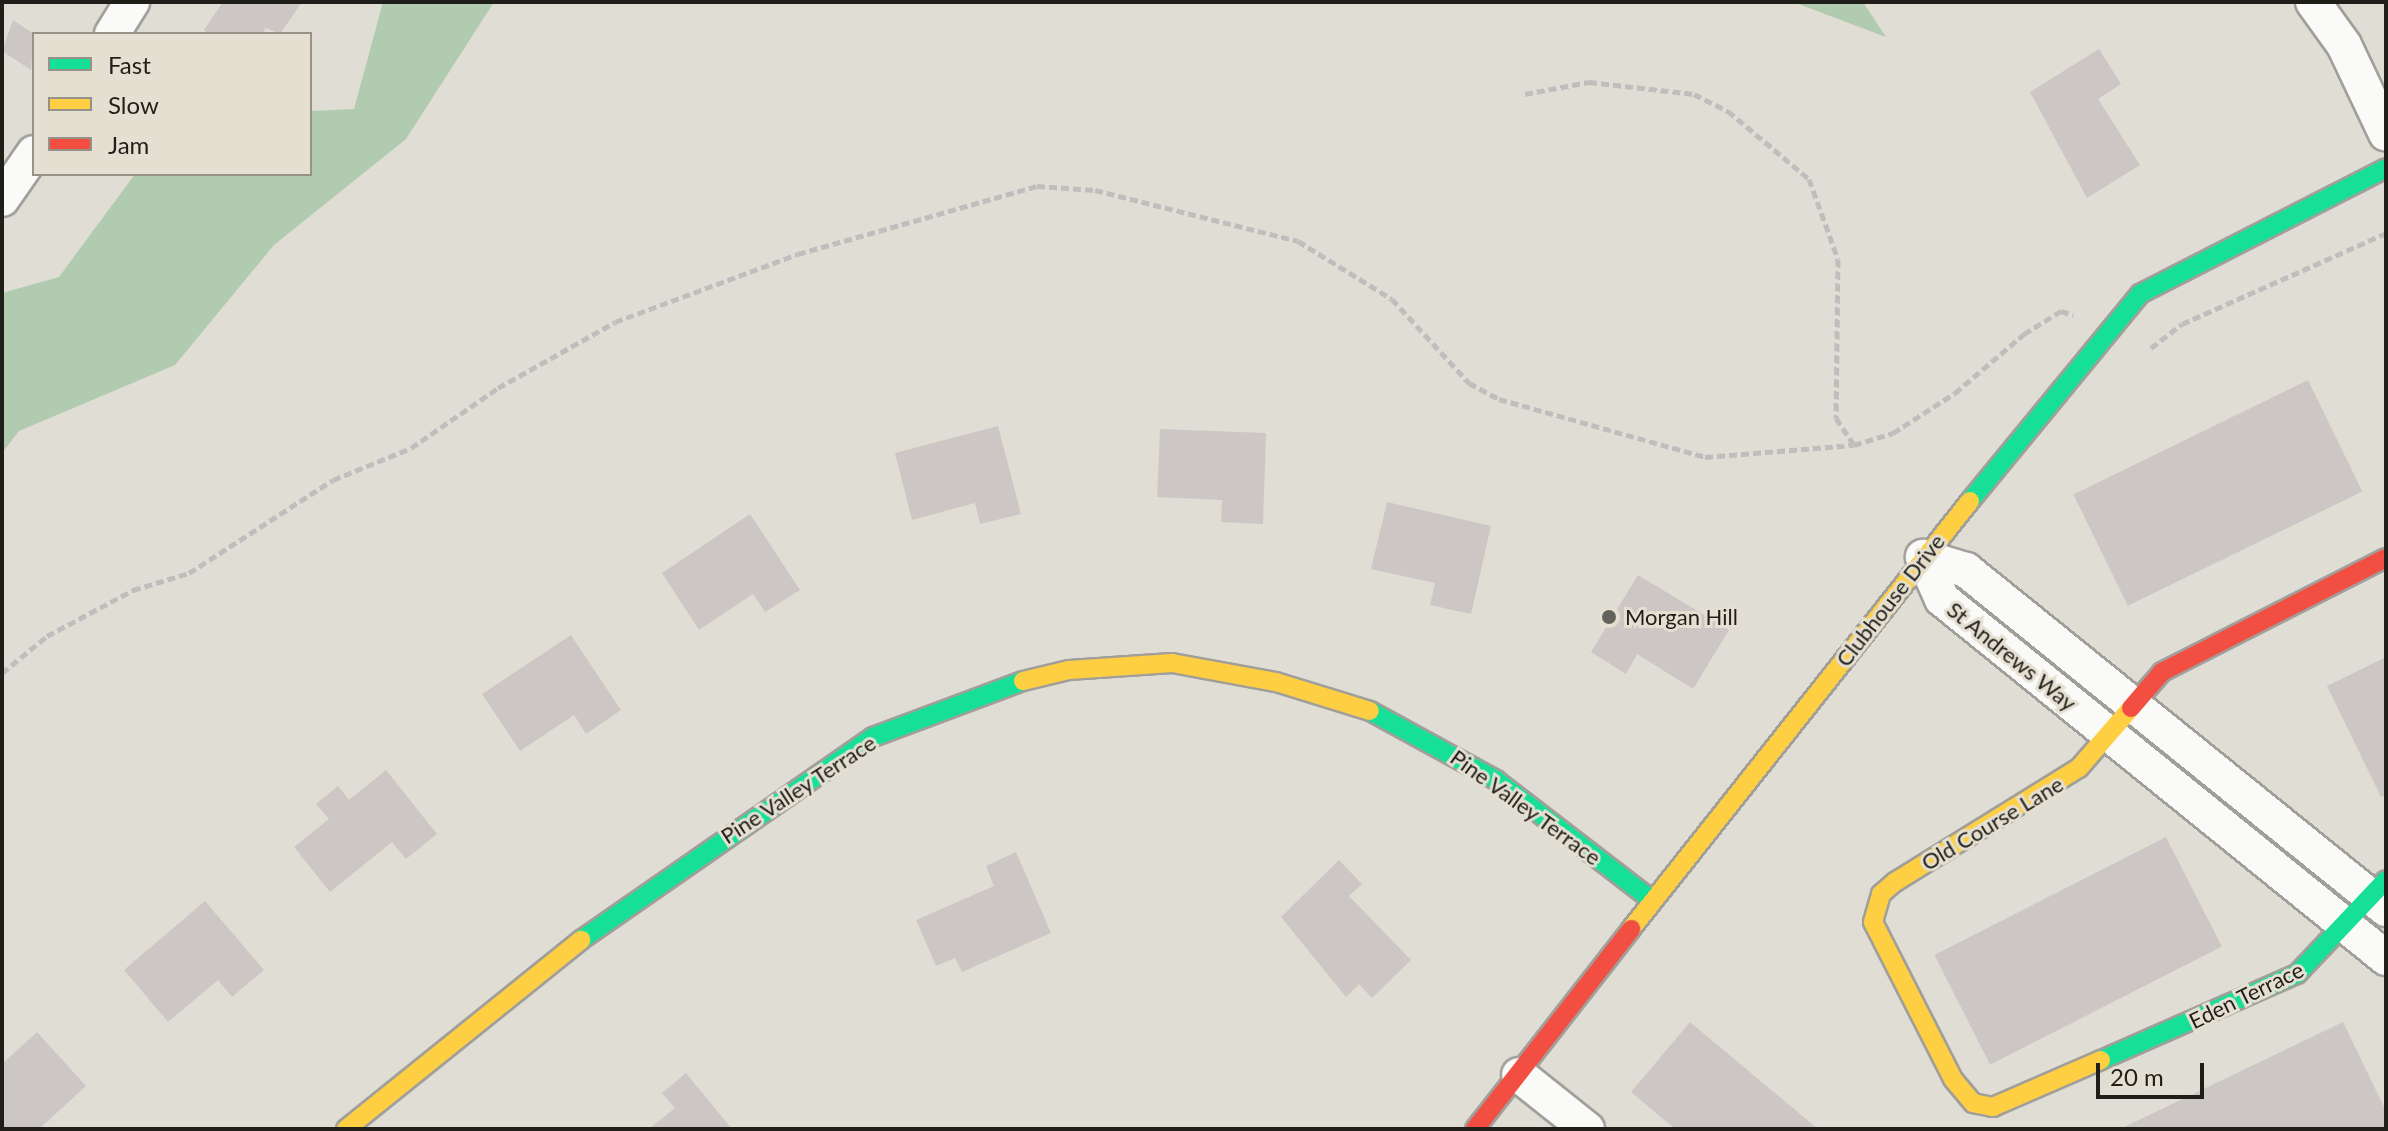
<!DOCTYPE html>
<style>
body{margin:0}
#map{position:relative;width:2388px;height:1131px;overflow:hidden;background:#e0ddd5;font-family:Lato,sans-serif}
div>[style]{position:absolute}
.green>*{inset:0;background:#b1cbb0}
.building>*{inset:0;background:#ccc7c4;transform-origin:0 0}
.path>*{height:5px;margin-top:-2.5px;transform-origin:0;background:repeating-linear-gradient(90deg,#bfbebc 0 8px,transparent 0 12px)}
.roads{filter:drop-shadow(2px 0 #a19f9a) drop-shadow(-2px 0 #a19f9a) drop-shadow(0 2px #a19f9a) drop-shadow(0 -2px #a19f9a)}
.street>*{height:34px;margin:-17px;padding:0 17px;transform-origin:17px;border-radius:17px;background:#fafaf9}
.fast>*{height:18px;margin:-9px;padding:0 9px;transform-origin:9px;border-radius:9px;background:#16e098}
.slow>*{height:18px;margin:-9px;padding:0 9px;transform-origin:9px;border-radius:9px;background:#ffcf43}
.jam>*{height:18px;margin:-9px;padding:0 9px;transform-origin:9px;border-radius:9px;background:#f24e42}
.dots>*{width:22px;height:22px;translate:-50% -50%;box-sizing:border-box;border:4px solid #e4dfd1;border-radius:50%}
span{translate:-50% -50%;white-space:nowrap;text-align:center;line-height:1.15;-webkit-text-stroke:6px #e4dfd1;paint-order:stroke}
.street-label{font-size:22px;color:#201e19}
.poi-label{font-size:22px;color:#201e19}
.left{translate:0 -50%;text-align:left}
.frame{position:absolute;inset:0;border:4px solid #201e19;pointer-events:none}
.legend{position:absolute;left:32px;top:32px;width:280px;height:144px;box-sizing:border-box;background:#e4dfd1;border:2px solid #969287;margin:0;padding:10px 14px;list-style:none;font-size:24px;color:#201e19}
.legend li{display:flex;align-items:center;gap:16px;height:40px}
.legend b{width:40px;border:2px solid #969287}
.scale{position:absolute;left:2096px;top:1063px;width:108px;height:36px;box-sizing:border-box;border:4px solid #201e19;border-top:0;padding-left:10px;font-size:24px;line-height:28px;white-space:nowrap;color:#201e19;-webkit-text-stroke:6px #e4dfd1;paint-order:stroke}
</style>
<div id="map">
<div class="green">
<i style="clip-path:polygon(383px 2px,494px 2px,406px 139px,274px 245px,175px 365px,19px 431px,2px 453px,2px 293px,59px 277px,135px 174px,310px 174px,310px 111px,354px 109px)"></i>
<i style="clip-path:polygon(1793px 2px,1863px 2px,1886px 37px)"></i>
</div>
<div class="building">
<i style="clip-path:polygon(223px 2px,302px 2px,280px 34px,266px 28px,262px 34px,209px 34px,204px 30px)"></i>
<i style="clip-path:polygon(13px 20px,34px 34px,31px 70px,2px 51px)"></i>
<i style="clip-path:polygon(2099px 49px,2121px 84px,2098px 99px,2140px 165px,2087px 198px,2030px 92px)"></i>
<i style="left:2308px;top:380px;width:124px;height:261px;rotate:64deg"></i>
<i style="clip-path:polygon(998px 426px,1021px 514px,980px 524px,975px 503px,912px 520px,895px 453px)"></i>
<i style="clip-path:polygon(1160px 429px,1266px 433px,1263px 524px,1221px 522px,1222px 500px,1157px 497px)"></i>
<i style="clip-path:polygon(1387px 502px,1491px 526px,1471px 614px,1430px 605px,1435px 583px,1371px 569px)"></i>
<i style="clip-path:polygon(750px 514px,800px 590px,765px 612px,753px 594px,699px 630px,662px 573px)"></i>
<i style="clip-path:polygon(1638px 575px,1729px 630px,1693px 689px,1637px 654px,1626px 674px,1591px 652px)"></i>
<i style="clip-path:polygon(571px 635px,621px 710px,586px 734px,574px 715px,520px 751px,482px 694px)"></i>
<i style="clip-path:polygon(2386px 657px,2386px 795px,2381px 797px,2327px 686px)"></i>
<i style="clip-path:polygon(386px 770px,437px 834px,406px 859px,392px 842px,330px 892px,294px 847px,329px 819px,316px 804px,338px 786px,349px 800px)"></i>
<i style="left:2166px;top:837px;width:123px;height:260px;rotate:63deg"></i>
<i style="clip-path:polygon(1016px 852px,1051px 933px,962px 972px,955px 958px,936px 966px,916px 920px,994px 886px,986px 866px)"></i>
<i style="clip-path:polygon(1339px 860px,1362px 884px,1349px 896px,1411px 960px,1372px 998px,1359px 984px,1346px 997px,1281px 917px)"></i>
<i style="clip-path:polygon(205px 901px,264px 970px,232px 997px,218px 980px,168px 1022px,124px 970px)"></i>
<i style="clip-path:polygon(1690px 1022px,1818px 1129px,1675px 1129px,1631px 1092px)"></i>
<i style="clip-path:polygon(2343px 1022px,2386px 1111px,2386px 1129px,2120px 1129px)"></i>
<i style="clip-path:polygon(37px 1032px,86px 1086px,39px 1129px,2px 1129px,2px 1064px)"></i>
<i style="clip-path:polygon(686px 1073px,732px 1129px,649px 1129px,675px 1108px,662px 1093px)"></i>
</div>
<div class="path">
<i style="left:1525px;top:94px;width:65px;rotate:-10.6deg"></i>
<i style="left:1589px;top:82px;width:106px;rotate:6.5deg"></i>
<i style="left:1694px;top:94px;width:38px;rotate:27deg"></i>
<i style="left:1728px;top:111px;width:106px;rotate:40deg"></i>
<i style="left:1809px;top:179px;width:85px;rotate:70.1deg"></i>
<i style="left:1838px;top:259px;width:159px;rotate:90.7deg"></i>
<i style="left:1836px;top:418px;width:32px;rotate:56deg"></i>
<i style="left:2151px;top:348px;width:39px;rotate:-38deg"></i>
<i style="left:2182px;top:324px;width:223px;rotate:-24deg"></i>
<i style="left:2px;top:673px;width:58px;rotate:-39.4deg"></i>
<i style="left:47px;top:636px;width:98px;rotate:-28.1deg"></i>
<i style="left:133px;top:590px;width:59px;rotate:-16.9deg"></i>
<i style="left:189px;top:573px;width:171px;rotate:-32.9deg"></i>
<i style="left:333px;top:480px;width:84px;rotate:-22.3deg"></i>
<i style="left:411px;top:448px;width:106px;rotate:-34.6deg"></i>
<i style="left:498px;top:388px;width:134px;rotate:-29.4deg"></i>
<i style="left:615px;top:322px;width:195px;rotate:-20.4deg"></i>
<i style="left:798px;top:254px;width:248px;rotate:-15.9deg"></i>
<i style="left:1037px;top:186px;width:58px;rotate:3.9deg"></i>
<i style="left:1095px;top:190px;width:209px;rotate:14.1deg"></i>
<i style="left:1298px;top:241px;width:110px;rotate:31.7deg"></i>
<i style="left:1392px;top:299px;width:114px;rotate:47.5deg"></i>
<i style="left:1469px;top:383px;width:34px;rotate:28deg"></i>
<i style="left:1499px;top:399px;width:214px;rotate:15.7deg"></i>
<i style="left:1705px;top:457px;width:149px;rotate:-4.6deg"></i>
<i style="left:1854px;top:445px;width:41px;rotate:-17.1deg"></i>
<i style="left:1893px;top:433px;width:74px;rotate:-32.8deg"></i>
<i style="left:1955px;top:393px;width:91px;rotate:-40.5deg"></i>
<i style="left:2024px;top:334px;width:44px;rotate:-31.9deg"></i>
<i style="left:2061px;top:311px;width:13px;rotate:18deg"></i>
</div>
<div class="roads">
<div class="street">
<i style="left:2313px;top:2px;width:53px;rotate:54.2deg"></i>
<i style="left:2344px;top:45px;width:98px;rotate:64.7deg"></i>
<i style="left:112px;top:34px;width:38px;rotate:-58deg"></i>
<i style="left:2px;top:199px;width:56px;rotate:-55.2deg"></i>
<i style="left:1923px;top:557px;width:46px;rotate:65.7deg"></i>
<i style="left:1942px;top:599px;width:571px;rotate:38.96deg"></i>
<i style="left:1923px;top:557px;width:45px;rotate:16.8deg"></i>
<i style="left:1966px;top:570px;width:540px;rotate:38.91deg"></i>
<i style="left:1519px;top:1075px;width:87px;rotate:38.5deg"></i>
</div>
<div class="fast">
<i style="left:1970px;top:501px;width:268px;rotate:-50.6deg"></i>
<i style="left:2140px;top:294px;width:276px;rotate:-27.1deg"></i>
<i style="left:1370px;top:711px;width:144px;rotate:28.7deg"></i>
<i style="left:1496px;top:780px;width:198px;rotate:37.6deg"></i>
<i style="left:581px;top:940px;width:356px;rotate:-34.8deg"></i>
<i style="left:873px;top:737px;width:160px;rotate:-20.5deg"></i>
<i style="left:2101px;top:1060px;width:214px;rotate:-23.7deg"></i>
<i style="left:2297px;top:974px;width:129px;rotate:-46.6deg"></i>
</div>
<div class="slow">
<i style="left:1023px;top:681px;width:47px;rotate:-13.4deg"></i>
<i style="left:1069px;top:670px;width:103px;rotate:-3.9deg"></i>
<i style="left:1172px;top:663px;width:106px;rotate:10.4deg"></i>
<i style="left:1276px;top:682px;width:98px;rotate:17.1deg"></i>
<i style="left:1631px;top:929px;width:546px;rotate:-51.62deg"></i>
<i style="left:2101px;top:1060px;width:118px;rotate:156.5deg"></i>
<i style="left:1993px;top:1107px;width:20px;rotate:-169deg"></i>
<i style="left:1973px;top:1103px;width:31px;rotate:-130deg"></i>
<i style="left:1953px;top:1079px;width:176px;rotate:-117deg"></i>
<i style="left:1873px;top:922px;width:29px;rotate:-74deg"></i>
<i style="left:1881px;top:894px;width:18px;rotate:-41deg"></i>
<i style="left:1895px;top:882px;width:216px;rotate:-31.8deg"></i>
<i style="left:2079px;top:768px;width:79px;rotate:-49.1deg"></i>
<i style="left:346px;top:1129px;width:302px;rotate:-38.8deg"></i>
</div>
<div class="jam">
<i style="left:2131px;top:708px;width:48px;rotate:-49.3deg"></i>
<i style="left:2162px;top:672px;width:251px;rotate:-27deg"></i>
<i style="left:1475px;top:1129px;width:254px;rotate:-52deg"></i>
</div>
</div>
<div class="dots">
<i style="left:1609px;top:617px;background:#63615b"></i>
</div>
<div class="street-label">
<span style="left:1890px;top:600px;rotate:-52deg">Clubhouse Drive</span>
<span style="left:2012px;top:656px;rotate:39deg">St Andrews Way</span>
<span style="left:798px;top:789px;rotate:-33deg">Pine Valley Terrace</span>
<span style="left:1526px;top:807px;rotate:36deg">Pine Valley Terrace</span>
<span style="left:1992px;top:823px;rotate:-31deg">Old Course Lane</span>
<span style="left:2246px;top:995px;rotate:-26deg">Eden Terrace</span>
</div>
<div class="poi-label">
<span class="left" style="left:1625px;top:617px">Morgan Hill</span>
</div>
<div class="frame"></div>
<ul class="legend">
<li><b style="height:10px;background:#16e098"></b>Fast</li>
<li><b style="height:10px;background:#ffcf43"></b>Slow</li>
<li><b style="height:10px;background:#f24e42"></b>Jam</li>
</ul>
<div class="scale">20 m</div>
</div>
